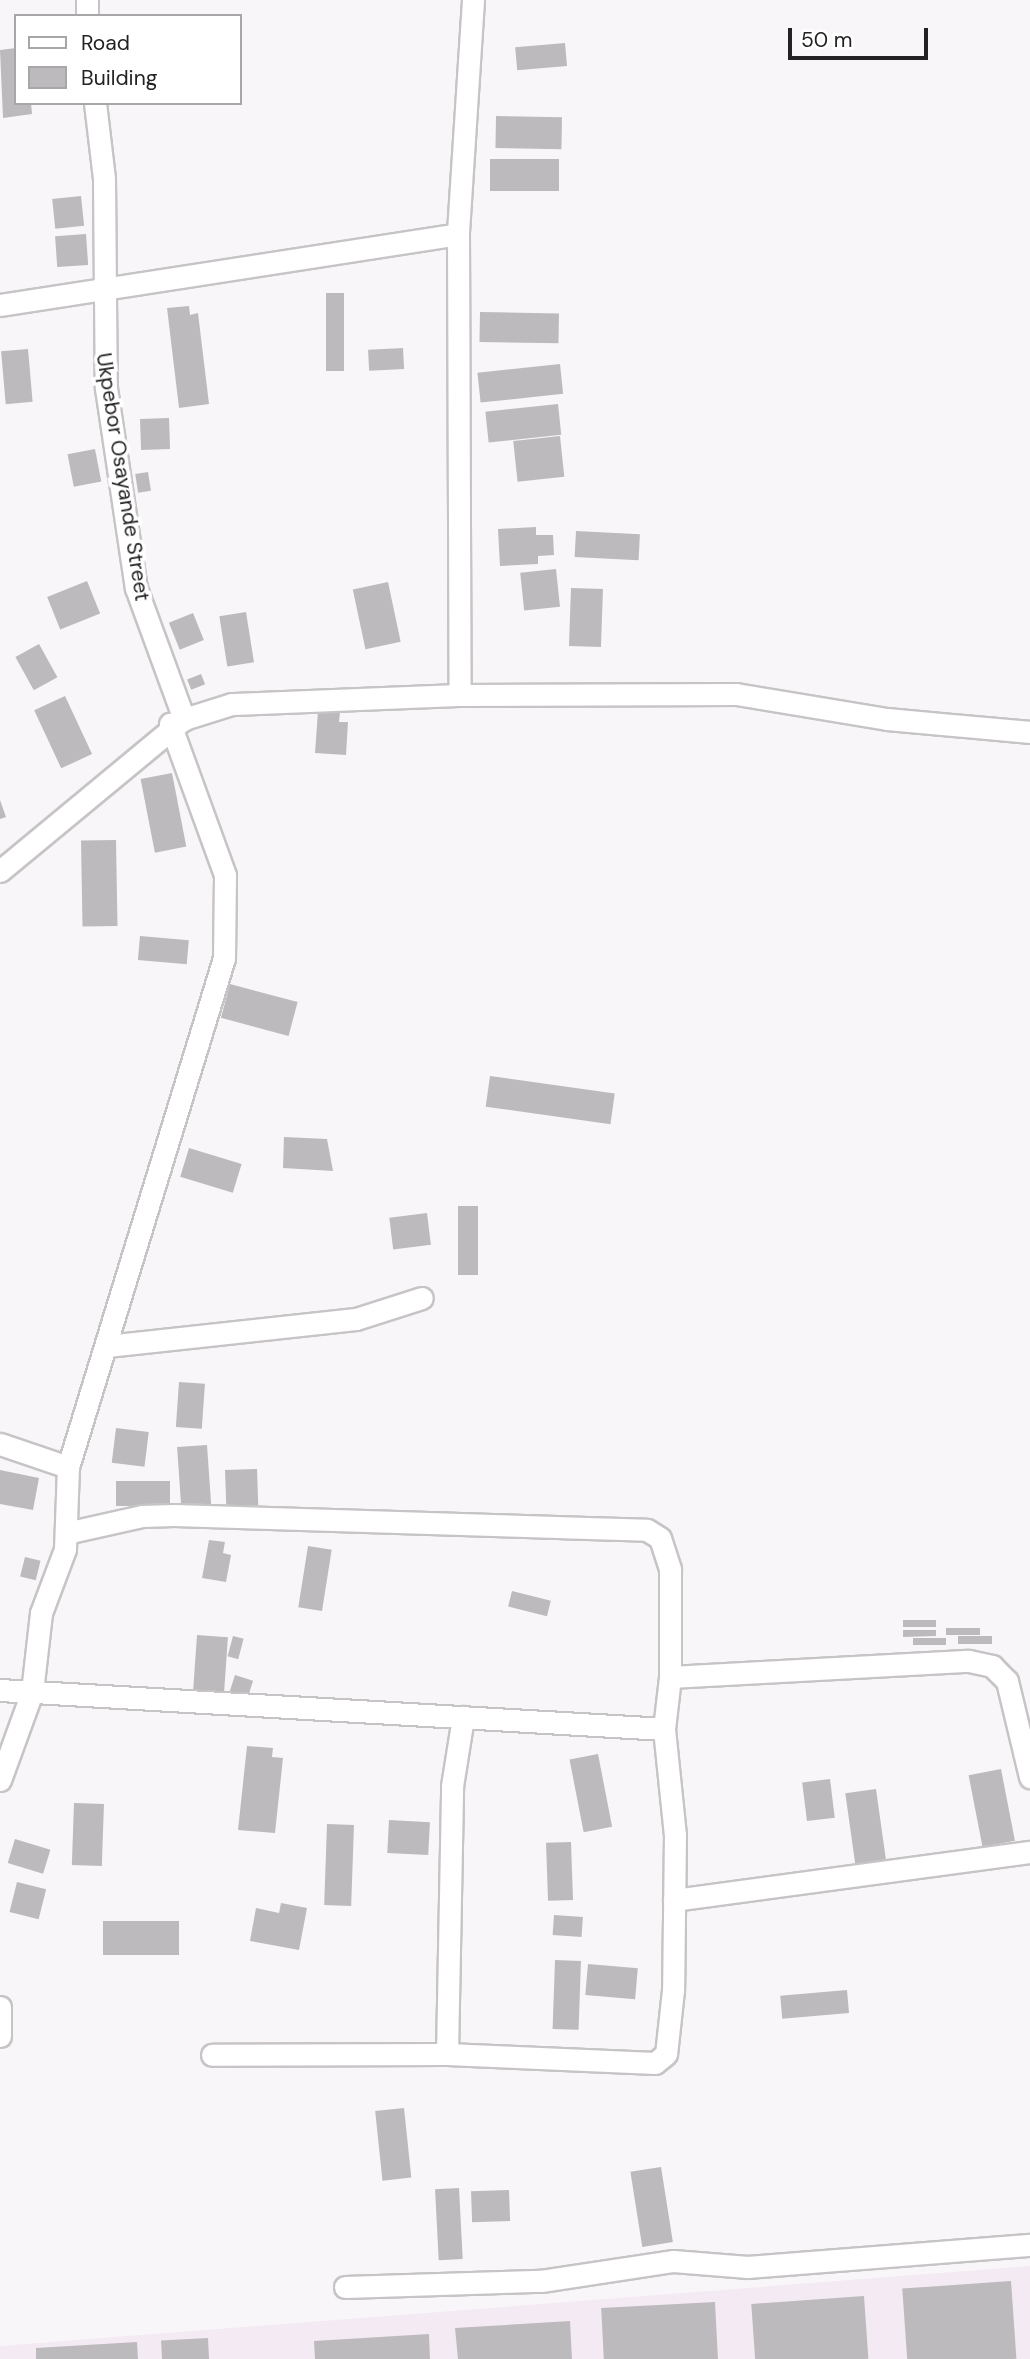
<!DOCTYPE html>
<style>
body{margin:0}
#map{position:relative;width:1030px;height:2359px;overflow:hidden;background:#f9f6f9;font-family:"DM Sans",sans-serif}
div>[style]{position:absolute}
.built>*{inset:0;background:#f4eaf3}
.building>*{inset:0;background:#bdbabd;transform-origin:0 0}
.roads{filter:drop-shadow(2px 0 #c7c4c6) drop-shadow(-2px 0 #c7c4c6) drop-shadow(0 2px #c7c4c6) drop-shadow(0 -2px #c7c4c6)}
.street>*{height:21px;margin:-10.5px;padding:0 10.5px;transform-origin:10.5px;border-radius:10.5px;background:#fff}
span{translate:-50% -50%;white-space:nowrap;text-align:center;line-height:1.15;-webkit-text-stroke:7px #fff;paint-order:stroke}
.street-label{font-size:21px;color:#232223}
.legend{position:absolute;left:14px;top:14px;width:228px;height:91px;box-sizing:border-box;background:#fff;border:2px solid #a7a7a7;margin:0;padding:9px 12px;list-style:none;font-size:21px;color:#232223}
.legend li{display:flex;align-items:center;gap:14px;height:35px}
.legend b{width:35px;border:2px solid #a7a7a7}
.scale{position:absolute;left:788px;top:28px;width:140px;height:32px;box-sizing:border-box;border:4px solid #232223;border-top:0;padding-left:9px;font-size:21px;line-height:24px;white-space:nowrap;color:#232223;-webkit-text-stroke:5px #fff;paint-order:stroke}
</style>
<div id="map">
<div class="built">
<i style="clip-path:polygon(1030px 2266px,1030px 2359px,0 2359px,0 2346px)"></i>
</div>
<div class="building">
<i style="left:565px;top:43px;width:23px;height:50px;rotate:85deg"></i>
<i style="clip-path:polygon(16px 48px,16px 103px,31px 103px,32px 114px,3px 118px,0 50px)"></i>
<i style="left:496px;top:116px;width:66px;height:32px;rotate:1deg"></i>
<i style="left:490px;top:159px;width:69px;height:32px"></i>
<i style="left:81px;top:196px;width:30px;height:29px;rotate:84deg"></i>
<i style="left:86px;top:234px;width:31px;height:31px;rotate:86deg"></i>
<i style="left:326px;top:293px;width:18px;height:78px"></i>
<i style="clip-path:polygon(189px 306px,190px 315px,198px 313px,209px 404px,179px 408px,167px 308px)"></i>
<i style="left:480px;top:312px;width:79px;height:30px;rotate:1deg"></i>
<i style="left:403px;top:348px;width:21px;height:35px;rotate:87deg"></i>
<i style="left:28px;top:349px;width:53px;height:27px;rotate:85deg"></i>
<i style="left:560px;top:364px;width:30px;height:83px;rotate:84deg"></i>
<i style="left:558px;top:404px;width:31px;height:73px;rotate:84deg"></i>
<i style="left:169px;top:418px;width:31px;height:29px;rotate:88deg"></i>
<i style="left:560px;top:436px;width:41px;height:47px;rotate:84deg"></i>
<i style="left:95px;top:449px;width:33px;height:28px;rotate:79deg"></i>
<i style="left:148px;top:472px;width:19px;height:13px;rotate:81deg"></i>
<i style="clip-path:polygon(536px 527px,536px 535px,553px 535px,554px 555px,538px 556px,538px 564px,500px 566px,498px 529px)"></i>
<i style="left:576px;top:531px;width:64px;height:26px;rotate:3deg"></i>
<i style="left:556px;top:569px;width:38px;height:36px;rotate:84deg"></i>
<i style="left:87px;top:581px;width:35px;height:43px;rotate:68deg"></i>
<i style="left:388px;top:582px;width:61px;height:36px;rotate:78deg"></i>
<i style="left:571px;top:588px;width:32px;height:58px;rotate:2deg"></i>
<i style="left:246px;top:612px;width:51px;height:27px;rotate:81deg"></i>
<i style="left:193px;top:613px;width:29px;height:26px;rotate:68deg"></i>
<i style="left:39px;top:644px;width:38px;height:27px;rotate:61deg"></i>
<i style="left:201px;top:674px;width:11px;height:15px;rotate:68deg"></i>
<i style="left:65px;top:696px;width:64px;height:34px;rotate:65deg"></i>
<i style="clip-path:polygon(318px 711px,340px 712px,339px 722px,348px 722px,346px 755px,315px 753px)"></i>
<i style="left:172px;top:773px;width:75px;height:32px;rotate:79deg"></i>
<i style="clip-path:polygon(0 800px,6px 817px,0 819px)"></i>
<i style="left:116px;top:840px;width:86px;height:35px;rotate:89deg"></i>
<i style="left:140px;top:936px;width:49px;height:24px;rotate:5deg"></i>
<i style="left:230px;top:984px;width:70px;height:35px;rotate:15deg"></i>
<i style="left:490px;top:1076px;width:126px;height:31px;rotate:8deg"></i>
<i style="clip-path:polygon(284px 1137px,327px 1139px,333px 1171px,283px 1168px)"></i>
<i style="left:189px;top:1148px;width:55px;height:30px;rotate:17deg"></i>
<i style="left:458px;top:1206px;width:20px;height:69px"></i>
<i style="left:427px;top:1213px;width:32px;height:38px;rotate:83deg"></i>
<i style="left:179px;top:1382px;width:26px;height:45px;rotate:4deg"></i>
<i style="left:116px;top:1428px;width:33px;height:35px;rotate:7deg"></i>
<i style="left:207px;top:1445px;width:62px;height:30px;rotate:86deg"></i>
<i style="left:257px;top:1469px;width:36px;height:32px;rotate:88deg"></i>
<i style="clip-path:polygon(0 1470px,39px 1478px,33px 1510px,0 1504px)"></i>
<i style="left:116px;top:1481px;width:54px;height:25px"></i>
<i style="clip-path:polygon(209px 1540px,225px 1542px,223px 1553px,231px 1555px,226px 1582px,202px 1578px)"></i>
<i style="left:308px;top:1546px;width:24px;height:62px;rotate:9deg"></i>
<i style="left:25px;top:1557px;width:16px;height:20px;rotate:14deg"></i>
<i style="left:512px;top:1591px;width:40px;height:16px;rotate:14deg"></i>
<i style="left:903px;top:1620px;width:33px;height:7px"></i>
<i style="left:946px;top:1628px;width:34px;height:7px"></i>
<i style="clip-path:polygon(903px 1630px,936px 1630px,936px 1636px,903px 1637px)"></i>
<i style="left:197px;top:1635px;width:31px;height:58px;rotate:4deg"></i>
<i style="left:233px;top:1636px;width:11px;height:21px;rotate:15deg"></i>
<i style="left:992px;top:1636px;width:8px;height:34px;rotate:90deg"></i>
<i style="left:913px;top:1638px;width:33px;height:7px"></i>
<i style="left:235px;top:1675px;width:19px;height:19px;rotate:18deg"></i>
<i style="clip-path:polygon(247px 1746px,273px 1748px,272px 1757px,283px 1758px,275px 1833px,238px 1830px)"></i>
<i style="left:598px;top:1754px;width:74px;height:29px;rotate:79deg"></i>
<i style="left:1001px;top:1769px;width:73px;height:33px;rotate:79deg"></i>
<i style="left:830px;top:1779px;width:39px;height:28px;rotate:83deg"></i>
<i style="left:876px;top:1789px;width:72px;height:31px;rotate:82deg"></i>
<i style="left:74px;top:1803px;width:30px;height:62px;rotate:2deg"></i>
<i style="left:389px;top:1820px;width:41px;height:33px;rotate:3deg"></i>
<i style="left:327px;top:1824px;width:27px;height:81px;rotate:2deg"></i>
<i style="left:15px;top:1839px;width:37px;height:25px;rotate:17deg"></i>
<i style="left:571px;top:1842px;width:58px;height:25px;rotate:88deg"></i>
<i style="left:17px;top:1882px;width:30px;height:31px;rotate:14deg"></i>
<i style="clip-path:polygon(281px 1903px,307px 1908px,299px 1950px,250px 1941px,256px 1908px,279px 1913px)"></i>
<i style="left:554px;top:1915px;width:29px;height:20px;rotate:4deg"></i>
<i style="left:179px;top:1921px;width:34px;height:76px;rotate:90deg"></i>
<i style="left:555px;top:1960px;width:26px;height:69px;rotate:2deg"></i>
<i style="left:588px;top:1964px;width:50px;height:31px;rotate:5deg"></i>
<i style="left:847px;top:1990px;width:23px;height:67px;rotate:85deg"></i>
<i style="left:404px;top:2108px;width:70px;height:29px;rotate:84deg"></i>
<i style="left:661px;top:2167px;width:76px;height:31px;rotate:81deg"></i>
<i style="left:459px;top:2188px;width:71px;height:24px;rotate:87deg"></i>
<i style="left:509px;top:2190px;width:31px;height:38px;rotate:88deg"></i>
<i style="left:1011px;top:2281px;width:78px;height:109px;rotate:86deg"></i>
<i style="left:864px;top:2296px;width:63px;height:113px;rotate:86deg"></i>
<i style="left:715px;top:2302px;width:57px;height:114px;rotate:87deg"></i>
<i style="clip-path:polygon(570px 2321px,572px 2359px,458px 2359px,455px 2328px)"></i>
<i style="clip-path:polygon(429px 2334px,430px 2359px,315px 2359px,314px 2341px)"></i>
<i style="left:208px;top:2338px;width:21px;height:47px;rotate:87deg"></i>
<i style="clip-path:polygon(137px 2342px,138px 2359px,36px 2359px,36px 2348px)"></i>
</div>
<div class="roads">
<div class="street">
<i style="left:473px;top:0;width:234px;rotate:93.7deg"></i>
<i style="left:458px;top:234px;width:461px;rotate:89.8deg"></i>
<i style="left:460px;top:695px;width:276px;rotate:-0.2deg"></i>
<i style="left:736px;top:694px;width:153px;rotate:9.4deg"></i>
<i style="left:887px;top:719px;width:144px;rotate:5.2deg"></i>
<i style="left:87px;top:16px;width:16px;rotate:-90deg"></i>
<i style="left:95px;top:103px;width:77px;rotate:83.2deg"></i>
<i style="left:104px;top:179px;width:209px;rotate:89.5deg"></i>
<i style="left:106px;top:388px;width:202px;rotate:81.5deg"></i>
<i style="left:136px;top:588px;width:140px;rotate:69.9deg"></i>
<i style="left:0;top:305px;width:463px;rotate:-8.8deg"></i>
<i style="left:0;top:871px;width:239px;rotate:-39.6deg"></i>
<i style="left:184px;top:719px;width:50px;rotate:-17.4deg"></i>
<i style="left:232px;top:704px;width:228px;rotate:-2.3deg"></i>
<i style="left:107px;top:1346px;width:250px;rotate:-6.2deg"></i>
<i style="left:356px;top:1319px;width:69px;rotate:-17.7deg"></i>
<i style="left:0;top:1444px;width:72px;rotate:18.7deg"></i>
<i style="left:66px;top:1533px;width:78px;rotate:-12.6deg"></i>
<i style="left:142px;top:1516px;width:32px;rotate:-2deg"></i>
<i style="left:174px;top:1515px;width:473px;rotate:1.8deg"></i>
<i style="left:647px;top:1530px;width:15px;rotate:32deg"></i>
<i style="left:660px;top:1538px;width:33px;rotate:72deg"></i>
<i style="left:670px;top:1569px;width:108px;rotate:90deg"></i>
<i style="left:0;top:1690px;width:665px;rotate:3.36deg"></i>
<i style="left:664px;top:1729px;width:107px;rotate:84.1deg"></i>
<i style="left:675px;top:1835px;width:155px;rotate:90.7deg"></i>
<i style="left:673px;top:1990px;width:64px;rotate:96.2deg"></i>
<i style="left:666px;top:2054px;width:14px;rotate:141deg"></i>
<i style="left:655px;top:2063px;width:208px;rotate:-177.5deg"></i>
<i style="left:447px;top:2054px;width:235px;rotate:179.8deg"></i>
<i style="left:664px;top:1729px;width:52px;rotate:-83.4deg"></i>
<i style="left:670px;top:1677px;width:299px;rotate:-3.1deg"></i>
<i style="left:969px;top:1661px;width:24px;rotate:12deg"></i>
<i style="left:992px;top:1666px;width:21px;rotate:45deg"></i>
<i style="left:1007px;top:1681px;width:99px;rotate:76.5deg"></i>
<i style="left:0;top:1780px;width:94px;rotate:-70deg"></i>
<i style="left:32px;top:1692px;width:80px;rotate:-83.5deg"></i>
<i style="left:41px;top:1613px;width:68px;rotate:-69.4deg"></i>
<i style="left:65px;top:1549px;width:82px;rotate:-87.9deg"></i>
<i style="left:68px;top:1467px;width:532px;rotate:-72.96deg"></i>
<i style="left:224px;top:958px;width:83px;rotate:-89.3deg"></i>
<i style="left:225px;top:875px;width:161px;rotate:-110deg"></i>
<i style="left:674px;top:1900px;width:359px;rotate:-7.7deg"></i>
<i style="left:0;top:2007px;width:29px;rotate:90deg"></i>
<i style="left:447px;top:2054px;width:268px;rotate:-88.9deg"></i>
<i style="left:452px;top:1786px;width:70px;rotate:-80.9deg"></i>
<i style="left:345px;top:2287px;width:196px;rotate:-1.8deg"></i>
<i style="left:541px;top:2281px;width:134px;rotate:-8.6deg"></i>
<i style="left:673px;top:2261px;width:75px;rotate:4.6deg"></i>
<i style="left:748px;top:2267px;width:283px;rotate:-4.5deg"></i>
</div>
</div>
<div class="street-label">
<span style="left:123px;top:477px;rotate:81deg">Ukpebor Osayande Street</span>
</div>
<ul class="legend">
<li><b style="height:9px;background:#fff"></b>Road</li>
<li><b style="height:19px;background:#bdbabd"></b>Building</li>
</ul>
<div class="scale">50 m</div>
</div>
